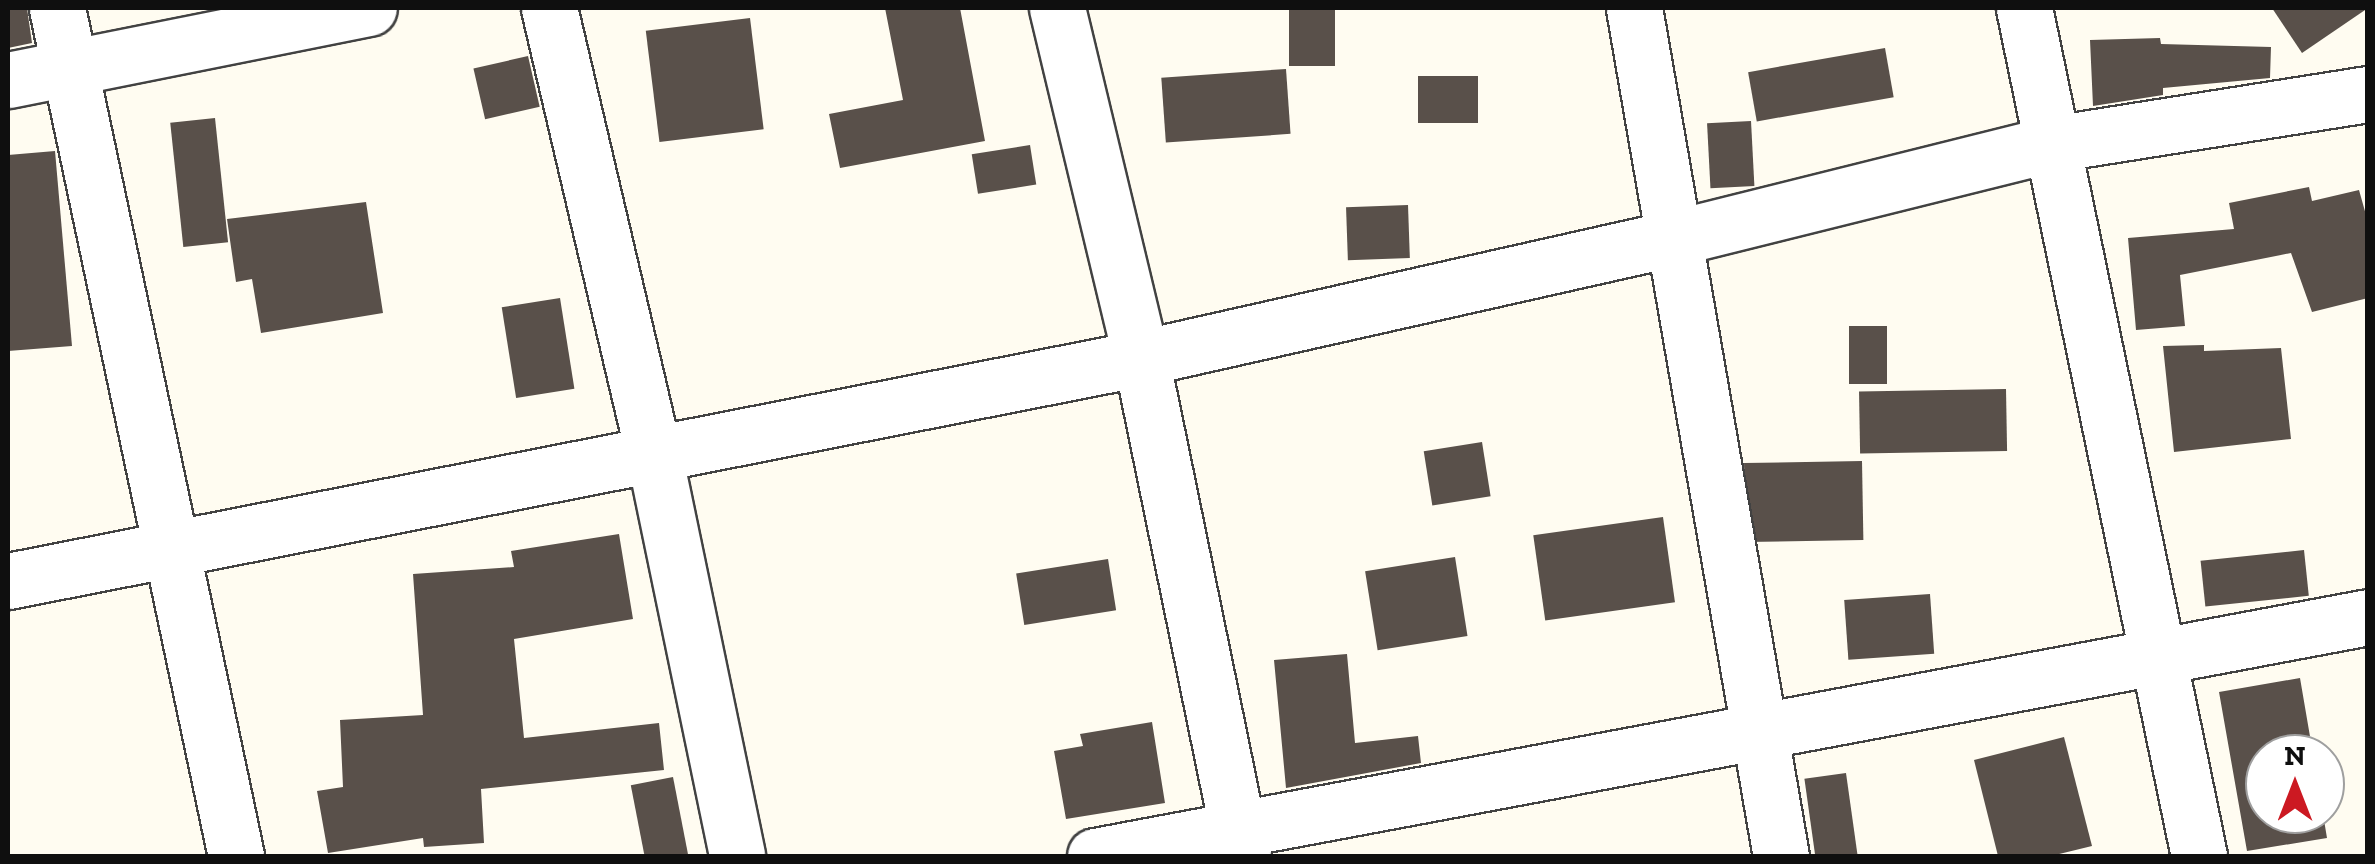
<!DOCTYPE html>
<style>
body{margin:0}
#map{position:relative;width:2375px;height:864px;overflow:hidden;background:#fffcf1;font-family:"Zilla Slab",serif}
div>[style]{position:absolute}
.building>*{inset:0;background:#59504a;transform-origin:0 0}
.roads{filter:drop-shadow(2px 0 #424242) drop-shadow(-2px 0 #424242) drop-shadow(0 2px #424242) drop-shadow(0 -2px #424242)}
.minor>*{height:55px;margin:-27.5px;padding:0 27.5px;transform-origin:27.5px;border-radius:27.5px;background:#fff}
span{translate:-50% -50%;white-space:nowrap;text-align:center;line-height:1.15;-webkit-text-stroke:10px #fff;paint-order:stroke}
.frame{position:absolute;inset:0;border:10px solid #0f0f0f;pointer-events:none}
.north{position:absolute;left:2245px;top:734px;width:100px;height:100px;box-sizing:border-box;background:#fff;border:2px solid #9f9f9f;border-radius:50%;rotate:0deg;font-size:28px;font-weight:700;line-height:40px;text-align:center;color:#0f0f0f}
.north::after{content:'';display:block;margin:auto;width:35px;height:45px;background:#cc1922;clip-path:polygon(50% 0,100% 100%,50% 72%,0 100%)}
</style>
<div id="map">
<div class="building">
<i style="clip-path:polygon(8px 8px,27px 8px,32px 43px,8px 48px)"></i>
<i style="clip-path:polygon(885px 8px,960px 8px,985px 141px,840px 168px,829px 114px,903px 100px)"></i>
<i style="left:1289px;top:8px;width:46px;height:58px"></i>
<i style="clip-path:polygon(2272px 8px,2368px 8px,2302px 53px)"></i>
<i style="left:750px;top:18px;width:112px;height:105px;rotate:83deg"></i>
<i style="clip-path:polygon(2160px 38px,2161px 44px,2271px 47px,2270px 78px,2163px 88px,2163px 95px,2093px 106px,2090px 40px)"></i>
<i style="left:1885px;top:48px;width:50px;height:139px;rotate:80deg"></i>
<i style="left:528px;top:56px;width:52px;height:56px;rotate:77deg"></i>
<i style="left:1286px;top:69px;width:65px;height:125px;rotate:86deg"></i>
<i style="left:1478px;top:76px;width:47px;height:60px;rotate:90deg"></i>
<i style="left:215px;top:118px;width:125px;height:45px;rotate:84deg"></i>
<i style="left:1751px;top:121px;width:65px;height:44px;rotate:87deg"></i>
<i style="left:1030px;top:145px;width:40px;height:59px;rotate:81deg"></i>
<i style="clip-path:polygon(55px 151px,72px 346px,8px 351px,8px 155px)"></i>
<i style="clip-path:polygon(2309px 187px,2312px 201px,2359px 190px,2368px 222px,2368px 298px,2312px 312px,2291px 253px,2180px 275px,2185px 326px,2136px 330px,2128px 238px,2234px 229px,2229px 203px)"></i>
<i style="clip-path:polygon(366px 202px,383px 313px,261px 333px,252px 279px,236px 282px,227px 219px)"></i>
<i style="left:1408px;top:205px;width:53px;height:62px;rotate:88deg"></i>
<i style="left:560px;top:298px;width:92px;height:59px;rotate:81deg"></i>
<i style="left:1849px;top:326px;width:38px;height:58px"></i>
<i style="clip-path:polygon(2204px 345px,2204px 351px,2281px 348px,2291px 439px,2174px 452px,2163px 346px)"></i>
<i style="left:2006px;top:389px;width:62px;height:147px;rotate:89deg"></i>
<i style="left:1482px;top:442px;width:55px;height:59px;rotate:81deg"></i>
<i style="left:1862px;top:461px;width:79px;height:118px;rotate:89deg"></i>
<i style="left:1663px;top:517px;width:86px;height:131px;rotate:82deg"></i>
<i style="clip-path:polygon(619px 534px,633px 619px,514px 639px,524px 738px,659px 723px,664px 770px,481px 789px,484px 843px,424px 847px,423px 838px,328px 853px,317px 791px,343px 787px,340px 720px,423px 715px,413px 574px,514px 567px,511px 551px)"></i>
<i style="left:2304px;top:550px;width:46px;height:104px;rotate:84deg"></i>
<i style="left:1455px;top:557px;width:80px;height:91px;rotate:81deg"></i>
<i style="left:1108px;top:559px;width:52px;height:93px;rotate:81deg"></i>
<i style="left:1930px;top:594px;width:60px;height:86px;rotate:86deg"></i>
<i style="clip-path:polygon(1347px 654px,1355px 743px,1418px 736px,1421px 763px,1286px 788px,1274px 660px)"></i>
<i style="clip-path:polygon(2300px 678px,2313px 754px,2265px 754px,2265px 814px,2323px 814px,2327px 838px,2247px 851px,2219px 692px)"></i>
<i style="clip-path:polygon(1152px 722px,1165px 803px,1066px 819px,1054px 751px,1083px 746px,1080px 734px)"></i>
<i style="clip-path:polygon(2064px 737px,2092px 846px,2051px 856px,1998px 856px,1974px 760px)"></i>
<i style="left:1846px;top:773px;width:84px;height:42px;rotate:82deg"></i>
<i style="left:673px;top:777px;width:80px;height:43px;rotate:79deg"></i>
</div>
<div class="roads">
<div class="minor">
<i style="left:57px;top:8px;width:867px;rotate:78.08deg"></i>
<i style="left:549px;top:8px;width:458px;rotate:76.8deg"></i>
<i style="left:654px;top:454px;width:410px;rotate:78.3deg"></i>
<i style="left:1057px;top:8px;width:360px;rotate:76.5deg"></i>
<i style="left:1141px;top:358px;width:508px;rotate:78.42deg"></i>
<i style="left:1634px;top:8px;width:861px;rotate:80.17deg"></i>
<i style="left:2024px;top:8px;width:866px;rotate:78.34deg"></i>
<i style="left:8px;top:80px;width:368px;rotate:-11.3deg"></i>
<i style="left:8px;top:581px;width:1155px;rotate:-11.13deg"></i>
<i style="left:1141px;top:358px;width:546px;rotate:-12.69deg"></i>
<i style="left:1674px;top:238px;width:390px;rotate:-14deg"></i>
<i style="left:2052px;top:144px;width:320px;rotate:-9deg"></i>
<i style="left:1095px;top:856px;width:1295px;rotate:-10.63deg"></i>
</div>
</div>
<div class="frame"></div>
<div class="north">N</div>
</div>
